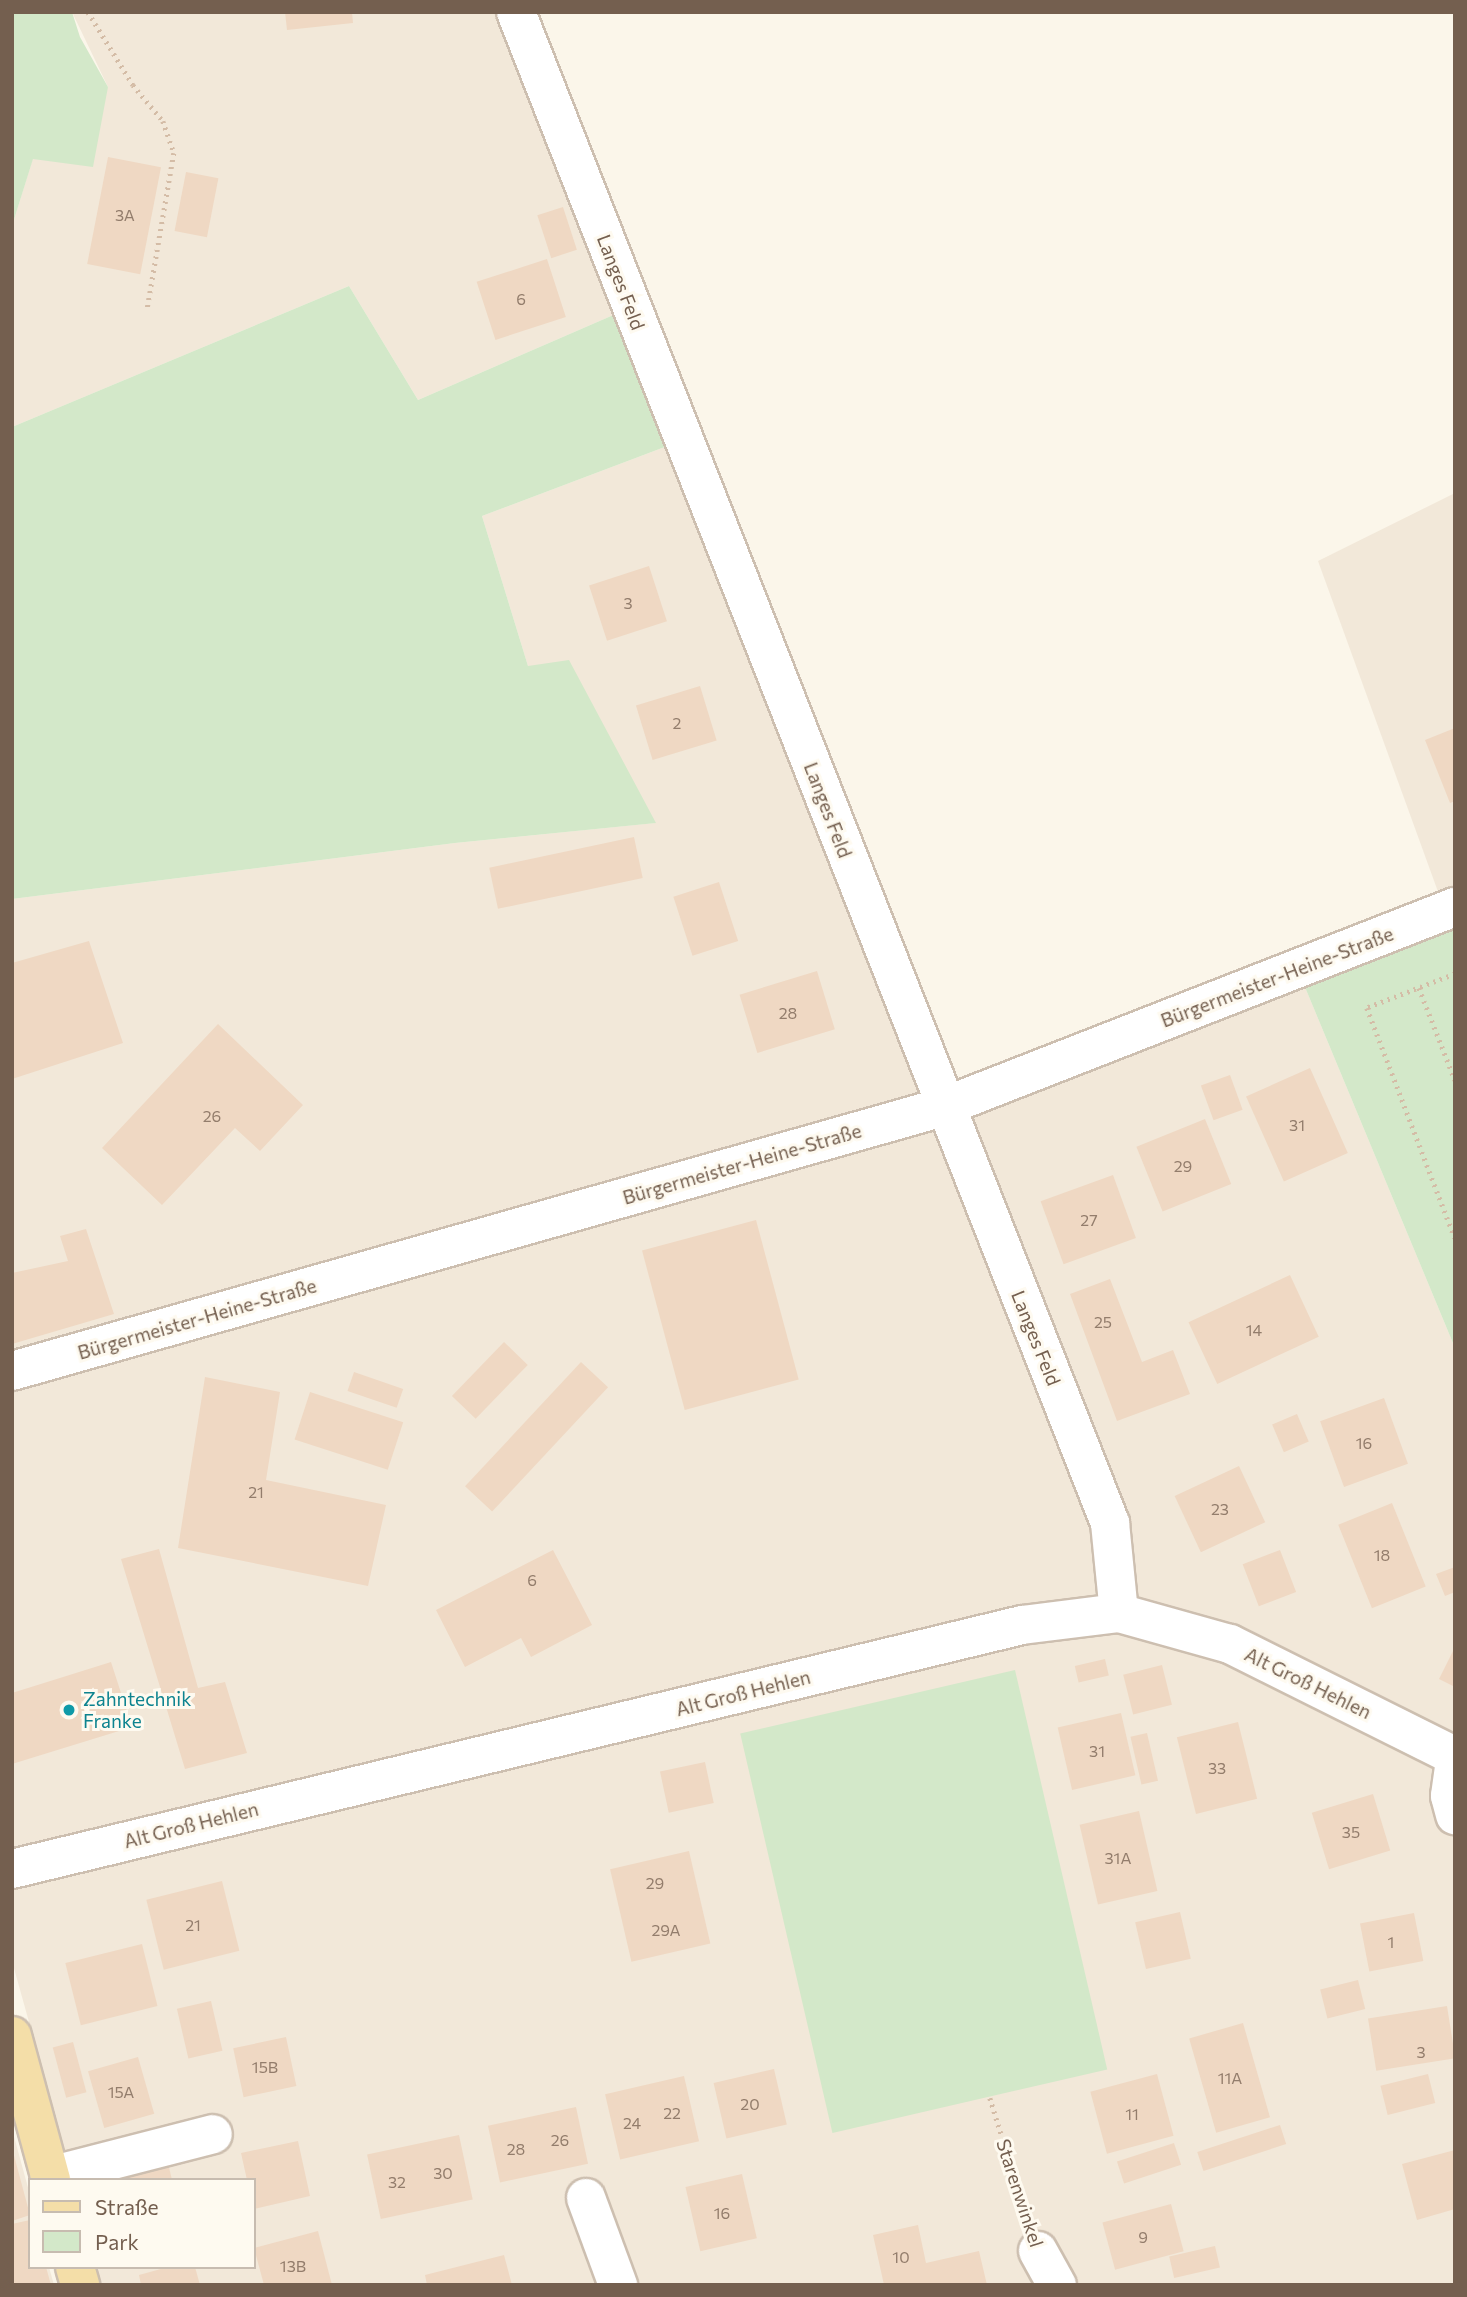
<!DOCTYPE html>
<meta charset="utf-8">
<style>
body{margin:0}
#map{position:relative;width:1467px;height:2297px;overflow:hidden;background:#fbf6ea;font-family:Commissioner,sans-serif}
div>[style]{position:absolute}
.residential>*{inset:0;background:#f2e8d9}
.green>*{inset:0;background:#d3e8c9;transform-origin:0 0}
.building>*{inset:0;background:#efd8c3;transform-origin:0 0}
.path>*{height:4.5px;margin-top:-2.25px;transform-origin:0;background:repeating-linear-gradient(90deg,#d4bca6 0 2px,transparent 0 7px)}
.roads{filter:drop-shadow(2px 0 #cdbfb0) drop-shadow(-2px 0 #cdbfb0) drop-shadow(0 2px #cdbfb0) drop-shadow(0 -2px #cdbfb0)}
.minor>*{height:38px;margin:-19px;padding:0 19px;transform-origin:19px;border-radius:19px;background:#fff}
.major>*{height:38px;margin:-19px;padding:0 19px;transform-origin:19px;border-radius:19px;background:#f4dea8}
.dots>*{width:19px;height:19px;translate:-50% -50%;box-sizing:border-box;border:4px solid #fefaf0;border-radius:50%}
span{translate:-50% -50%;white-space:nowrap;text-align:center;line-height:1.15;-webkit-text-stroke:6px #fefaf0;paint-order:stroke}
.number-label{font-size:16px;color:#937d6c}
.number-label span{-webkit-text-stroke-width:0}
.street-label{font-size:19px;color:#745f4f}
.culture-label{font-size:19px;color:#0d838f}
.left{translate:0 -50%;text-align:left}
.frame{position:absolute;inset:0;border:14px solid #745f4f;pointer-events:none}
.legend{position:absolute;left:28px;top:2178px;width:228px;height:91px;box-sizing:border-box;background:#fefaf0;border:2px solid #c7bcb0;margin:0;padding:9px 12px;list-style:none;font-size:21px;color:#745f4f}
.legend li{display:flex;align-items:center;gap:14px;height:35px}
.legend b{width:35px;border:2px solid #c7bcb0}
</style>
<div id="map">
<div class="residential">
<i style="clip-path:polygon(72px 12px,504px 12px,618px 313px,418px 400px,349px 286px,12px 427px,12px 226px,33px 158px,108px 87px)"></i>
<i style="clip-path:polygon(670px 445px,934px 1120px,1302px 980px,1455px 1348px,1455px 2285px,101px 2285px,97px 2267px,254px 2267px,254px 2180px,73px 2180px,12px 1961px,12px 899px,455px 843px,655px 823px,528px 666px,482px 516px)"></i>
<i style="clip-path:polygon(1455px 493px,1455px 907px,1445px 911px,1318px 561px)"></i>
<i style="clip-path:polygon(12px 2129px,30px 2195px,30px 2267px,49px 2267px,54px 2285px,12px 2285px)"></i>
</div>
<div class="green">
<i style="clip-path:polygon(12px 12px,72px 12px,80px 37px,108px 87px,93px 167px,33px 159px,12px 226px)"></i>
<i style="clip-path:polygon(349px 286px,418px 400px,618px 313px,670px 445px,482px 516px,528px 666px,569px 660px,656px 823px,455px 843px,12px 899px,12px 427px)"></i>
<i style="clip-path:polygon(1455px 907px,1455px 1348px,1302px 980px)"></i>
<i style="left:1015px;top:1670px;width:410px;height:282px;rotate:77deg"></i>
</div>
<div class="building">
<i style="clip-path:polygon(285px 12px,352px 12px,353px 23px,287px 30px)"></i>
<i style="left:108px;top:157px;width:54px;height:109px;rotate:11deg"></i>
<i style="left:186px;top:172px;width:33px;height:60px;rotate:11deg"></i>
<i style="left:563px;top:207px;width:45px;height:27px;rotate:72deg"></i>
<i style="left:547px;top:259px;width:61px;height:74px;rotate:72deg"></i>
<i style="left:649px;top:566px;width:58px;height:63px;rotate:72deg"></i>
<i style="left:700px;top:686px;width:57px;height:67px;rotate:73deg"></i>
<i style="clip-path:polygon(1455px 728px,1455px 801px,1450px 803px,1425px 740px)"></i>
<i style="left:634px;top:837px;width:42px;height:148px;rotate:78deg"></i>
<i style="left:719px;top:882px;width:62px;height:48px;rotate:72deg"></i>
<i style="clip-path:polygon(89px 941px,123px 1043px,12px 1079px,12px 963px)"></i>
<i style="left:817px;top:971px;width:61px;height:81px;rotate:73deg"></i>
<i style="clip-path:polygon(218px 1024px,303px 1105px,260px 1151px,235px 1128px,162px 1205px,102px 1148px)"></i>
<i style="left:1310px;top:1068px;width:93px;height:70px;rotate:66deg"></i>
<i style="left:1230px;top:1075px;width:37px;height:31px;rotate:70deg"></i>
<i style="left:1205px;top:1119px;width:70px;height:74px;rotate:68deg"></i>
<i style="left:1113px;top:1175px;width:67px;height:77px;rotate:70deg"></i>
<i style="left:756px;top:1220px;width:165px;height:118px;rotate:75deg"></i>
<i style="clip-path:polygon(86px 1229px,114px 1314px,12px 1344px,12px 1273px,68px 1261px,60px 1236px)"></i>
<i style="left:1290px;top:1275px;width:68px;height:112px;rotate:65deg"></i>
<i style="clip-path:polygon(1110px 1279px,1142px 1362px,1173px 1350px,1190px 1394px,1117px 1421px,1070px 1294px)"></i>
<i style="left:504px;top:1342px;width:33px;height:75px;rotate:44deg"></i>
<i style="left:581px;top:1362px;width:37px;height:170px;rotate:43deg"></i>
<i style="left:354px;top:1372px;width:52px;height:20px;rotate:19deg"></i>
<i style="clip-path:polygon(205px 1377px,280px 1392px,266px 1480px,386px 1505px,368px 1586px,178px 1548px)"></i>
<i style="left:310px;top:1392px;width:98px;height:50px;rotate:18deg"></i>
<i style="left:1384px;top:1398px;width:70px;height:68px;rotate:70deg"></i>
<i style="left:1297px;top:1414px;width:30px;height:27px;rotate:67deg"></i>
<i style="left:1239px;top:1466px;width:62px;height:71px;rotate:65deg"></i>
<i style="left:1392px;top:1503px;width:90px;height:58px;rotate:68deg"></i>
<i style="clip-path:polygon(159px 1549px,198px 1688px,225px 1682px,247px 1753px,185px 1769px,121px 1559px)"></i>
<i style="clip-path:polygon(553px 1550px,592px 1625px,531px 1657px,521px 1638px,465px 1667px,436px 1610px)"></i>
<i style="left:1280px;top:1550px;width:45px;height:40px;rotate:69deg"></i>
<i style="clip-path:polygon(1455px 1567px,1455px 1592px,1445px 1596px,1436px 1574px)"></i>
<i style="clip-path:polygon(1455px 1647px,1455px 1687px,1439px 1679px)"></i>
<i style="left:1105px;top:1659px;width:17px;height:31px;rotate:77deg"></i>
<i style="clip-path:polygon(111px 1662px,132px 1727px,12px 1764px,12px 1693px)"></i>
<i style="left:1162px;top:1665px;width:41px;height:40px;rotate:76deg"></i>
<i style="left:1121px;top:1713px;width:64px;height:65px;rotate:77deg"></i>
<i style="left:1238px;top:1722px;width:79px;height:63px;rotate:76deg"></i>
<i style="left:1147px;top:1733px;width:49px;height:17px;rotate:77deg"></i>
<i style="left:705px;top:1762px;width:42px;height:46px;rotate:78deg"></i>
<i style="left:1373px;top:1794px;width:59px;height:64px;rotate:73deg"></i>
<i style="left:1139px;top:1811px;width:82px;height:61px;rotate:77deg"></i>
<i style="left:689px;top:1851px;width:95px;height:81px;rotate:77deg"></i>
<i style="left:222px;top:1881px;width:72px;height:78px;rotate:76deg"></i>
<i style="left:1180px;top:1912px;width:48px;height:46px;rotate:77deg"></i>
<i style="left:1414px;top:1913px;width:49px;height:55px;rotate:79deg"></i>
<i style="left:142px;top:1944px;width:64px;height:79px;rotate:76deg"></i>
<i style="left:1358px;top:1980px;width:30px;height:39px;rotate:76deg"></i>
<i style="left:211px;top:2001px;width:51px;height:35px;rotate:77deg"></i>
<i style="left:1447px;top:2006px;width:53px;height:80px;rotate:81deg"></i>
<i style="left:1243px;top:2023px;width:98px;height:56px;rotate:74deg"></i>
<i style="left:286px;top:2037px;width:50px;height:54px;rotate:78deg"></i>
<i style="left:73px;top:2042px;width:52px;height:21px;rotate:75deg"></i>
<i style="left:138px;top:2057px;width:59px;height:52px;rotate:74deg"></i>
<i style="left:774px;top:2069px;width:57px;height:62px;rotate:77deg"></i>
<i style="left:1157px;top:2074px;width:64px;height:69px;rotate:75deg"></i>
<i style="left:1428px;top:2074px;width:30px;height:49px;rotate:76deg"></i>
<i style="left:684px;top:2076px;width:67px;height:81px;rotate:77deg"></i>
<i style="left:576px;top:2107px;width:58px;height:90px;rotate:78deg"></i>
<i style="left:1280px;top:2125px;width:20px;height:87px;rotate:72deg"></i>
<i style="left:459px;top:2135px;width:66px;height:94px;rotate:78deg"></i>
<i style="clip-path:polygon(298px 2141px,310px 2196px,254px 2209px,254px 2180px,247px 2180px,241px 2153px)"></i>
<i style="left:1174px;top:2143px;width:23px;height:60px;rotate:72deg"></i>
<i style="clip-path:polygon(12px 2148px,30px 2215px,12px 2221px)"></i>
<i style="clip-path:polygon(1455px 2150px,1455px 2209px,1417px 2220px,1402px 2164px)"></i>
<i style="clip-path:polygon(168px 2163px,172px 2180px,108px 2180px)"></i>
<i style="left:742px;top:2174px;width:66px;height:58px;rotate:77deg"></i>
<i style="left:1171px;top:2204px;width:49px;height:71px;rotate:75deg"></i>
<i style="clip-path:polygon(30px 2220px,30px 2267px,46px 2267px,51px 2285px,12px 2285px,12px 2224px)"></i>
<i style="clip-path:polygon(918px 2225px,926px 2263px,979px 2251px,987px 2285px,884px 2285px,873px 2235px)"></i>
<i style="clip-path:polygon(318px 2231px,332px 2285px,264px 2285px,254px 2248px)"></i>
<i style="left:1215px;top:2246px;width:22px;height:47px;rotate:77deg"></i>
<i style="clip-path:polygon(504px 2255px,512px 2285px,427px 2285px,425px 2275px)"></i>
<i style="clip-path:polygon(168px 2267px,195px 2267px,200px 2285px,141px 2285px,139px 2275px)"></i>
</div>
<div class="path">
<i style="left:88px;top:12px;width:86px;rotate:58.3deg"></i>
<i style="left:133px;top:85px;width:47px;rotate:50.2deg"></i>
<i style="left:163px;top:121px;width:34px;rotate:71deg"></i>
<i style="left:174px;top:153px;width:160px;rotate:99.7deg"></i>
<i style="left:1455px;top:974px;width:94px;rotate:158.9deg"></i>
<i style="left:1367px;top:1008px;width:246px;rotate:69.1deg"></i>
<i style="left:1419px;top:988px;width:99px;rotate:68.6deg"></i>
<i style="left:990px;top:2098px;width:125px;rotate:72.7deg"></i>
</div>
<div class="roads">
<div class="minor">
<i style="left:516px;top:12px;width:1624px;rotate:68.54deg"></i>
<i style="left:1110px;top:1523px;width:90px;rotate:84.3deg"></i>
<i style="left:12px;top:1371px;width:968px;rotate:-15.83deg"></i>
<i style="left:943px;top:1107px;width:550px;rotate:-21.34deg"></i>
<i style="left:1455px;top:1760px;width:36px;rotate:98deg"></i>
<i style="left:1450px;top:1796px;width:20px;rotate:75deg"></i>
<i style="left:12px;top:1869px;width:1039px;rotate:-13.58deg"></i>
<i style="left:1022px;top:1625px;width:98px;rotate:-7.1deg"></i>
<i style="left:1119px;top:1613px;width:115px;rotate:15.6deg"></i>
<i style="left:1230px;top:1644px;width:251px;rotate:26.5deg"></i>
<i style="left:50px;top:2176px;width:168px;rotate:-14.4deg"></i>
<i style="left:586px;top:2198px;width:93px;rotate:69.8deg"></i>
<i style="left:1038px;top:2251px;width:39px;rotate:61deg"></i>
</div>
<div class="major">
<i style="left:12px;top:2036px;width:149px;rotate:74.8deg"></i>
<i style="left:75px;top:2267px;width:19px;rotate:74deg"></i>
</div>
</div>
<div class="dots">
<i style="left:69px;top:1710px;background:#0f9aa8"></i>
</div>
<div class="number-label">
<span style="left:125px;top:215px">3A</span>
<span style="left:521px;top:299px">6</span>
<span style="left:628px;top:603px">3</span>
<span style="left:677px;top:723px">2</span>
<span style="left:788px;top:1013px">28</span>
<span style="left:212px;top:1116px">26</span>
<span style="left:1297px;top:1125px">31</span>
<span style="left:1183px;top:1166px">29</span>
<span style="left:1089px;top:1220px">27</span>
<span style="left:1103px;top:1322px">25</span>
<span style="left:1254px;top:1330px">14</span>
<span style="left:1364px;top:1443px">16</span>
<span style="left:256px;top:1492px">21</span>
<span style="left:1220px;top:1509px">23</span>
<span style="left:1382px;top:1555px">18</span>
<span style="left:532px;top:1580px">6</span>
<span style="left:1097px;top:1751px">31</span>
<span style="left:1217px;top:1768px">33</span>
<span style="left:1351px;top:1832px">35</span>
<span style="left:1118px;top:1858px">31A</span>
<span style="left:655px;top:1883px">29</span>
<span style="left:193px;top:1925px">21</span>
<span style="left:666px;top:1930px">29A</span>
<span style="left:1391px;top:1942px">1</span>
<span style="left:1421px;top:2052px">3</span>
<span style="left:265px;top:2067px">15B</span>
<span style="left:1230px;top:2078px">11A</span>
<span style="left:121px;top:2092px">15A</span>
<span style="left:750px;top:2104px">20</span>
<span style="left:672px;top:2113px">22</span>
<span style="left:1132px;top:2114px">11</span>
<span style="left:632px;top:2123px">24</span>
<span style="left:560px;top:2140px">26</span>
<span style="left:516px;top:2149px">28</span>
<span style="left:443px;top:2173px">30</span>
<span style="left:397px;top:2182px">32</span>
<span style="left:722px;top:2213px">16</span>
<span style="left:1143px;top:2237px">9</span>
<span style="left:901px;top:2257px">10</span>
<span style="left:293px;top:2266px">13B</span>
</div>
<div class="street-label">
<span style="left:621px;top:282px;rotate:69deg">Langes Feld</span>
<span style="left:828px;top:810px;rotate:69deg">Langes Feld</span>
<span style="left:1277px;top:977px;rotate:-21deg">Bürgermeister-Heine-Straße</span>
<span style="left:742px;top:1164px;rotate:-16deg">Bürgermeister-Heine-Straße</span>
<span style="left:197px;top:1319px;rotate:-16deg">Bürgermeister-Heine-Straße</span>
<span style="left:1036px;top:1338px;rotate:68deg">Langes Feld</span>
<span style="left:1308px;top:1683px;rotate:26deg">Alt Groß Hehlen</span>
<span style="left:743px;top:1693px;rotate:-14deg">Alt Groß Hehlen</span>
<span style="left:191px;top:1825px;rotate:-14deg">Alt Groß Hehlen</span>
<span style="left:1020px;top:2193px;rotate:72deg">Starenwinkel</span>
</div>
<div class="culture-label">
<span class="left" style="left:83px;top:1710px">Zahntechnik<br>Franke</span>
</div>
<div class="frame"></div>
<ul class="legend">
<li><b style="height:9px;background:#f4dea8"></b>Straße</li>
<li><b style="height:19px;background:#d3e8c9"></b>Park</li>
</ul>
</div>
